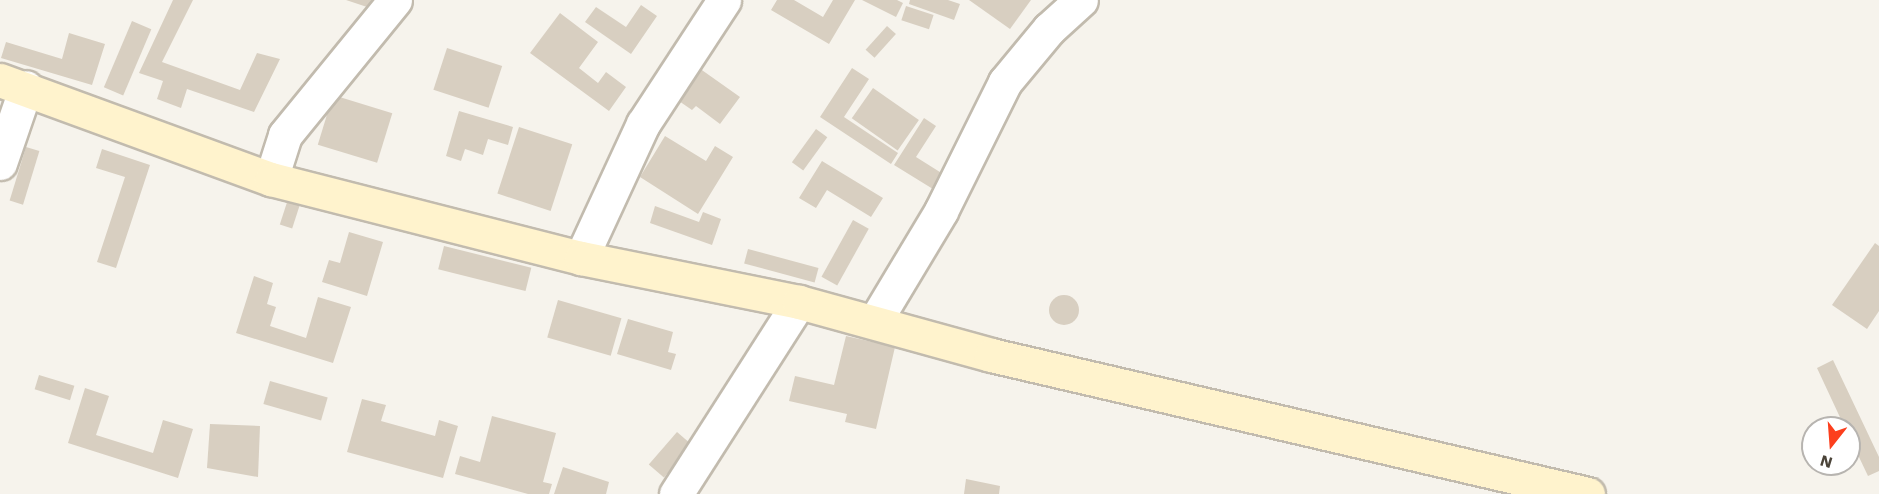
<!DOCTYPE html>
<style>
body{margin:0}
#map{position:relative;width:1879px;height:494px;overflow:hidden;background:#f6f3ec;font-family:"Work Sans",sans-serif}
div>[style]{position:absolute}
.building>*{inset:0;background:#d8cfc1;transform-origin:0 0}
.round{border-radius:50%}
.roads{filter:drop-shadow(2px 0 #c2bbae) drop-shadow(-2px 0 #c2bbae) drop-shadow(0 2px #c2bbae) drop-shadow(0 -2px #c2bbae)}
.street>*{height:33px;margin:-16.5px;padding:0 16.5px;transform-origin:16.5px;border-radius:16.5px;background:#fff}
.secondary>*{height:33px;margin:-16.5px;padding:0 16.5px;transform-origin:16.5px;border-radius:16.5px;background:#fff3cd}
span{translate:-50% -50%;white-space:nowrap;text-align:center;line-height:1.15;-webkit-text-stroke:6px #fff;paint-order:stroke}
.north{position:absolute;left:1801px;top:416px;width:60px;height:60px;box-sizing:border-box;background:#fff;border:2px solid #b7b4b0;border-radius:50%;rotate:197deg;font-size:16px;font-weight:700;line-height:24px;text-align:center;color:#4b4439}
.north::after{content:'';display:block;margin:auto;width:21px;height:27px;background:#fc3f1d;clip-path:polygon(50% 0,100% 100%,50% 72%,0 100%)}
</style>
<div id="map">
<div class="building">
<i style="clip-path:polygon(173px 0,193px 0,162px 62px,240px 90px,257px 53px,280px 59px,254px 112px,187px 89px,181px 108px,157px 99px,163px 81px,139px 73px)"></i>
<i style="clip-path:polygon(346px 0,381px 0,373px 9px)"></i>
<i style="clip-path:polygon(777px 0,794px 0,823px 17px,833px 0,855px 0,829px 44px,771px 10px)"></i>
<i style="clip-path:polygon(862px 0,897px 0,903px 3px,896px 17px)"></i>
<i style="clip-path:polygon(910px 0,948px 0,960px 4px,954px 20px,909px 4px)"></i>
<i style="clip-path:polygon(969px 0,1031px 0,1010px 29px)"></i>
<i style="clip-path:polygon(641px 5px,657px 16px,631px 54px,585px 22px,596px 7px,626px 27px)"></i>
<i style="left:906px;top:6px;width:29px;height:15px;rotate:18deg"></i>
<i style="clip-path:polygon(560px 13px,598px 42px,579px 68px,598px 83px,606px 72px,626px 87px,609px 111px,530px 53px)"></i>
<i style="left:132px;top:21px;width:21px;height:72px;rotate:23deg"></i>
<i style="left:887px;top:26px;width:12px;height:32px;rotate:42deg"></i>
<i style="clip-path:polygon(69px 33px,105px 44px,92px 85px,1px 58px,6px 42px,62px 59px)"></i>
<i style="left:447px;top:48px;width:58px;height:44px;rotate:18deg"></i>
<i style="clip-path:polygon(699px 68px,740px 97px,720px 124px,696px 106px,692px 110px,676px 99px)"></i>
<i style="clip-path:polygon(852px 68px,869px 79px,844px 117px,898px 153px,891px 164px,820px 117px)"></i>
<i style="left:873px;top:88px;width:56px;height:37px;rotate:35deg"></i>
<i style="left:333px;top:95px;width:62px;height:52px;rotate:17deg"></i>
<i style="clip-path:polygon(459px 111px,513px 127px,508px 145px,488px 139px,483px 155px,465px 149px,461px 161px,446px 156px)"></i>
<i style="clip-path:polygon(924px 118px,936px 126px,916px 157px,951px 179px,941px 194px,894px 165px)"></i>
<i style="left:519px;top:127px;width:56px;height:70px;rotate:18deg"></i>
<i style="left:816px;top:129px;width:14px;height:41px;rotate:36deg"></i>
<i style="clip-path:polygon(665px 136px,706px 161px,715px 146px,733px 157px,698px 214px,640px 177px)"></i>
<i style="left:26px;top:147px;width:14px;height:56px;rotate:17deg"></i>
<i style="clip-path:polygon(102px 149px,150px 165px,116px 268px,97px 262px,125px 177px,96px 168px)"></i>
<i style="clip-path:polygon(822px 161px,883px 198px,871px 217px,827px 190px,816px 208px,799px 198px)"></i>
<i style="left:290px;top:193px;width:13px;height:33px;rotate:18deg"></i>
<i style="clip-path:polygon(655px 206px,699px 222px,703px 212px,721px 219px,712px 245px,650px 223px)"></i>
<i style="left:853px;top:220px;width:18px;height:65px;rotate:29deg"></i>
<i style="clip-path:polygon(349px 232px,383px 242px,367px 296px,322px 282px,329px 260px,340px 263px)"></i>
<i style="clip-path:polygon(1875px 243px,1879px 246px,1879px 311px,1867px 329px,1832px 305px)"></i>
<i style="left:444px;top:246px;width:90px;height:24px;rotate:14deg"></i>
<i style="left:748px;top:249px;width:73px;height:15px;rotate:15deg"></i>
<i style="clip-path:polygon(254px 276px,273px 283px,267px 304px,276px 307px,270px 326px,306px 338px,318px 297px,351px 307px,333px 363px,236px 333px)"></i>
<i class="round" style="left:1049px;top:295px;width:30px;height:30px"></i>
<i style="left:558px;top:300px;width:66px;height:39px;rotate:16deg"></i>
<i style="clip-path:polygon(628px 319px,673px 332px,668px 352px,676px 354px,671px 370px,617px 354px)"></i>
<i style="clip-path:polygon(846px 336px,895px 347px,876px 429px,845px 422px,847px 414px,789px 401px,795px 376px,834px 385px)"></i>
<i style="clip-path:polygon(1833px 360px,1879px 457px,1879px 471px,1868px 476px,1849px 436px,1849px 428px,1845px 428px,1817px 368px)"></i>
<i style="left:39px;top:375px;width:37px;height:15px;rotate:17deg"></i>
<i style="left:270px;top:381px;width:60px;height:24px;rotate:16deg"></i>
<i style="clip-path:polygon(85px 388px,109px 396px,96px 435px,153px 453px,163px 420px,193px 429px,178px 478px,68px 443px)"></i>
<i style="clip-path:polygon(362px 399px,386px 405px,381px 421px,435px 436px,439px 420px,458px 426px,443px 478px,347px 452px)"></i>
<i style="clip-path:polygon(492px 416px,556px 433px,543px 482px,552px 484px,549px 494px,528px 494px,455px 474px,460px 456px,480px 462px)"></i>
<i style="clip-path:polygon(210px 424px,260px 426px,258px 477px,207px 468px)"></i>
<i style="left:677px;top:432px;width:20px;height:43px;rotate:41deg"></i>
<i style="clip-path:polygon(563px 467px,609px 482px,606px 494px,554px 494px)"></i>
<i style="clip-path:polygon(966px 479px,1000px 486px,999px 494px,964px 494px)"></i>
</div>
<div class="roads">
<div class="street">
<i style="left:0;top:163px;width:80px;rotate:-71.1deg"></i>
<i style="left:271px;top:179px;width:46px;rotate:-72.3deg"></i>
<i style="left:285px;top:135px;width:174px;rotate:-50.8deg"></i>
<i style="left:581px;top:258px;width:148px;rotate:-65.2deg"></i>
<i style="left:643px;top:124px;width:148px;rotate:-56.8deg"></i>
<i style="left:875px;top:321px;width:128px;rotate:-59deg"></i>
<i style="left:941px;top:211px;width:144px;rotate:-63.6deg"></i>
<i style="left:1005px;top:82px;width:69px;rotate:-50.3deg"></i>
<i style="left:1049px;top:29px;width:43px;rotate:-42.2deg"></i>
<i style="left:676px;top:494px;width:228px;rotate:-57.4deg"></i>
</div>
<div class="secondary">
<i style="left:0;top:80px;width:289px;rotate:20.1deg"></i>
<i style="left:271px;top:179px;width:320px;rotate:14.3deg"></i>
<i style="left:581px;top:258px;width:222px;rotate:11.4deg"></i>
<i style="left:799px;top:302px;width:199px;rotate:15.4deg"></i>
<i style="left:991px;top:355px;width:613px;rotate:13.11deg"></i>
</div>
</div>
<div class="north">N</div>
</div>
